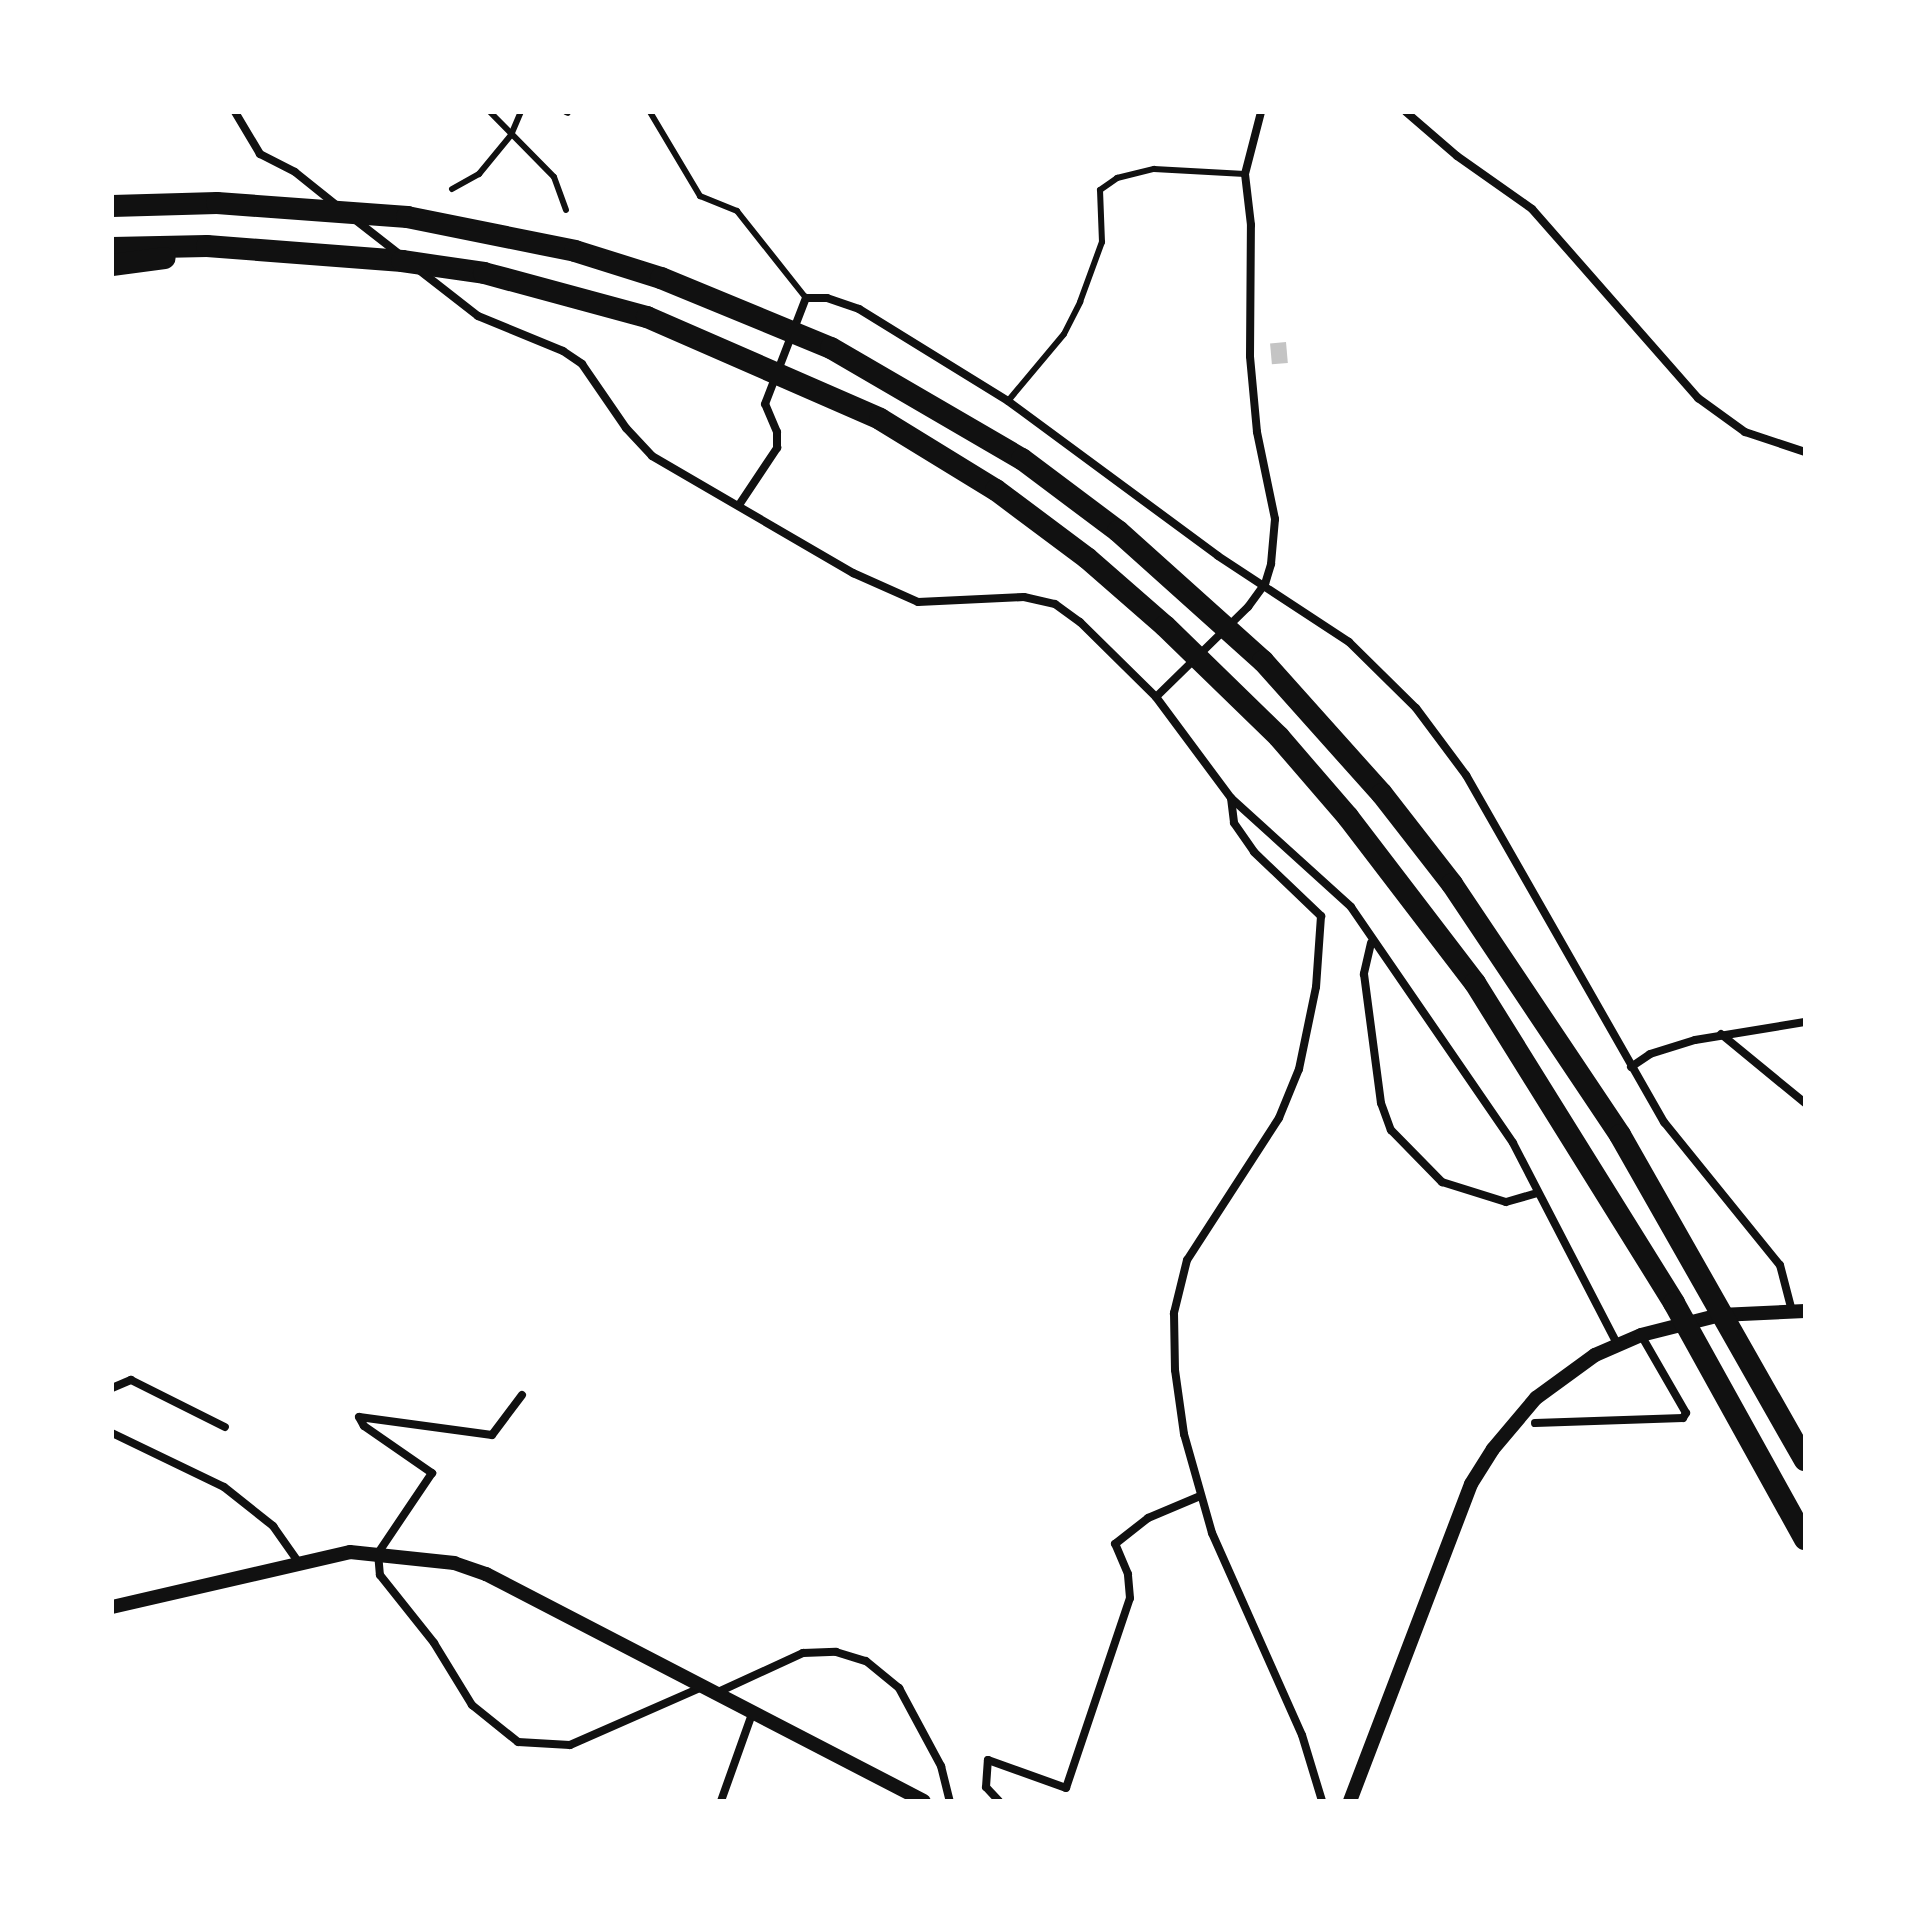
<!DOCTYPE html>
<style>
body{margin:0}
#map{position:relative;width:1917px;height:1913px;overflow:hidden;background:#fff;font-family:"Open Sans",sans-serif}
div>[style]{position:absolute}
.building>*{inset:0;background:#c4c4c4;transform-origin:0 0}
.service>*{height:6px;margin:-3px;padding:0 3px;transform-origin:3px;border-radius:3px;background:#111}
.minor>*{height:8px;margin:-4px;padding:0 4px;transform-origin:4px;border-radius:4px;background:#111}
.tertiary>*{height:14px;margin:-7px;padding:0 7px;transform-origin:7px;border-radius:7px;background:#111}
.motorway>*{height:22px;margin:-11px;padding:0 11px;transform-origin:11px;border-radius:11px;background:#111}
span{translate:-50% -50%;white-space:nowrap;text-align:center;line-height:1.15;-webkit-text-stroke:6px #fff;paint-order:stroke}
.frame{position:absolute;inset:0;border:114px solid #fff;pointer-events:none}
</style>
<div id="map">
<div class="building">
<i style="left:1286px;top:342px;width:21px;height:16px;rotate:85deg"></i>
</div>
<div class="service">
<i style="left:490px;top:112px;width:91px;rotate:45.4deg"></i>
<i style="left:554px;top:177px;width:35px;rotate:70deg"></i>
<i style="left:566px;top:112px;width:2px;rotate:27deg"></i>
<i style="left:650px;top:112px;width:98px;rotate:59.2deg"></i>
<i style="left:700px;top:196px;width:40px;rotate:22deg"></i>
<i style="left:737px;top:211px;width:111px;rotate:51.6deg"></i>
<i style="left:452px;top:189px;width:31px;rotate:-29deg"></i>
<i style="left:479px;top:174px;width:50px;rotate:-50.6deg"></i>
<i style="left:511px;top:135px;width:25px;rotate:-67deg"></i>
<i style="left:1008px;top:401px;width:87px;rotate:-50.1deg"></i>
<i style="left:1064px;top:334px;width:36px;rotate:-63deg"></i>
<i style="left:1080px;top:302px;width:64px;rotate:-69.9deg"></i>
<i style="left:1102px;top:242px;width:52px;rotate:-92.2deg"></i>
<i style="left:1100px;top:190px;width:21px;rotate:-35deg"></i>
<i style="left:1117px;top:178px;width:38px;rotate:-14deg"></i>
<i style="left:1154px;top:169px;width:91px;rotate:3.1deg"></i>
</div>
<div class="minor">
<i style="left:235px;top:112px;width:49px;rotate:59.2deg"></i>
<i style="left:260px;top:154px;width:39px;rotate:27deg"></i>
<i style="left:295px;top:172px;width:53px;rotate:38.8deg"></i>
<i style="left:1406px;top:112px;width:67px;rotate:40.8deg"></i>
<i style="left:1457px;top:156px;width:92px;rotate:35.2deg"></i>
<i style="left:1532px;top:209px;width:252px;rotate:48.7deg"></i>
<i style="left:1698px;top:398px;width:58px;rotate:35.9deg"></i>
<i style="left:1745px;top:432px;width:63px;rotate:18.4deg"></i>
<i style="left:353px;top:218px;width:58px;rotate:38deg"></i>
<i style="left:419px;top:270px;width:75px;rotate:37.9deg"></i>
<i style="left:478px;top:316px;width:92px;rotate:22.4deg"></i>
<i style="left:563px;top:351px;width:23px;rotate:34deg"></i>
<i style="left:582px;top:364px;width:78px;rotate:55.5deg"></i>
<i style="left:626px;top:428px;width:38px;rotate:47deg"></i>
<i style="left:652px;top:456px;width:233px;rotate:30.2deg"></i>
<i style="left:853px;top:573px;width:71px;rotate:24deg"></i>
<i style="left:918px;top:602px;width:106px;rotate:-2.7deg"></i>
<i style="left:1024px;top:597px;width:32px;rotate:13deg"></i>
<i style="left:1055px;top:604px;width:31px;rotate:36deg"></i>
<i style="left:1080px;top:622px;width:107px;rotate:44.6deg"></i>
<i style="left:1156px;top:697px;width:126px;rotate:53.4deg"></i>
<i style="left:1231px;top:798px;width:162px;rotate:42.2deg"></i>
<i style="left:1351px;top:907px;width:286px;rotate:55.5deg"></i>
<i style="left:1513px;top:1143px;width:226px;rotate:62.6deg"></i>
<i style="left:739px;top:505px;width:69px;rotate:-56.3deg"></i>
<i style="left:777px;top:448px;width:16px;rotate:-90deg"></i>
<i style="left:777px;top:432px;width:30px;rotate:-113deg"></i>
<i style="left:765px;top:404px;width:114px;rotate:-68.9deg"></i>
<i style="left:806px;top:298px;width:21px"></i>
<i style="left:827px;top:298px;width:34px;rotate:19deg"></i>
<i style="left:859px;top:309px;width:175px;rotate:31.7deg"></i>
<i style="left:1008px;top:401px;width:261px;rotate:36.4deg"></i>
<i style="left:1218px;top:556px;width:157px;rotate:33.3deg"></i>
<i style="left:1349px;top:642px;width:94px;rotate:44.6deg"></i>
<i style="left:1416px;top:708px;width:84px;rotate:53.3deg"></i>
<i style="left:1466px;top:775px;width:400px;rotate:60.3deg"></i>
<i style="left:1664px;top:1122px;width:184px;rotate:51deg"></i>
<i style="left:1780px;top:1265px;width:48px;rotate:75.4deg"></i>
<i style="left:1156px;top:697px;width:129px;rotate:-44.4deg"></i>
<i style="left:1248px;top:607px;width:29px;rotate:-54deg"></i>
<i style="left:1265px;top:584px;width:21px;rotate:-73deg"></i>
<i style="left:1271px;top:564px;width:45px;rotate:-84.9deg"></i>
<i style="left:1275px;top:519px;width:89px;rotate:-101.7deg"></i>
<i style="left:1257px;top:432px;width:76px;rotate:-95.3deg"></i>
<i style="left:1250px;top:356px;width:131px;rotate:-89.6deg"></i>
<i style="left:1251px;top:225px;width:51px;rotate:-96.7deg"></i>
<i style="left:1245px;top:174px;width:64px;rotate:-75.5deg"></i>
<i style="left:1231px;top:798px;width:25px;rotate:83deg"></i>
<i style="left:1234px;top:823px;width:35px;rotate:55deg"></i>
<i style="left:1254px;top:852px;width:93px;rotate:43.7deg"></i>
<i style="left:1321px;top:916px;width:71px;rotate:94deg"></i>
<i style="left:1316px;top:987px;width:84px;rotate:101.7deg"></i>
<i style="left:1299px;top:1069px;width:53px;rotate:112.2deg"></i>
<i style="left:1279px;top:1118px;width:169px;rotate:122.9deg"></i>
<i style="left:1187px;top:1260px;width:55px;rotate:103.8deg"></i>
<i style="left:1174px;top:1313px;width:57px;rotate:89deg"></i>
<i style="left:1175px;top:1370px;width:65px;rotate:82deg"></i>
<i style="left:1184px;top:1434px;width:103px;rotate:74.2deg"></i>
<i style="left:1212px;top:1533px;width:221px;rotate:66deg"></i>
<i style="left:1302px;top:1735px;width:69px;rotate:73.1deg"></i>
<i style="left:1371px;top:943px;width:32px;rotate:103deg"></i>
<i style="left:1364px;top:974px;width:130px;rotate:82.5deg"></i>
<i style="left:1381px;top:1103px;width:29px;rotate:70deg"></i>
<i style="left:1391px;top:1130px;width:73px;rotate:45.6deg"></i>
<i style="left:1442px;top:1182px;width:67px;rotate:17.4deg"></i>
<i style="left:1506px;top:1202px;width:32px;rotate:-16deg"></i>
<i style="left:1721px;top:1034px;width:109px;rotate:39.4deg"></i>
<i style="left:1631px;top:1067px;width:23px;rotate:-34deg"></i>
<i style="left:1650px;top:1054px;width:47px;rotate:-17.3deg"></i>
<i style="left:1695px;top:1040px;width:111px;rotate:-9.3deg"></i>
<i style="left:112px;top:1388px;width:21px;rotate:-23deg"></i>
<i style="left:131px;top:1380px;width:105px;rotate:26.6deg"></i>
<i style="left:522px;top:1395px;width:50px;rotate:126.9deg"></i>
<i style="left:492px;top:1435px;width:134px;rotate:-172.3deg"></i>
<i style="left:359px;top:1417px;width:10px;rotate:61deg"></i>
<i style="left:364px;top:1426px;width:83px;rotate:34.7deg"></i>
<i style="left:432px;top:1473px;width:97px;rotate:124deg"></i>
<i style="left:378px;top:1553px;width:22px;rotate:85deg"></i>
<i style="left:380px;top:1575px;width:87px;rotate:51.5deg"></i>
<i style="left:434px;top:1643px;width:73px;rotate:58.5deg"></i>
<i style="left:472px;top:1705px;width:59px;rotate:38.8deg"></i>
<i style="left:518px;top:1742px;width:52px;rotate:3.3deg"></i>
<i style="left:570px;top:1745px;width:144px;rotate:-23.7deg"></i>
<i style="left:1535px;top:1423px;width:148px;rotate:-1.9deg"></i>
<i style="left:1683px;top:1418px;width:6px;rotate:-59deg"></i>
<i style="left:1686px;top:1413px;width:90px;rotate:-120deg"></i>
<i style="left:112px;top:1433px;width:124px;rotate:25.7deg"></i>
<i style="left:224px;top:1487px;width:63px;rotate:38.5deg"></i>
<i style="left:273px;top:1526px;width:45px;rotate:54.9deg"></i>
<i style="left:716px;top:1693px;width:96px;rotate:-24.7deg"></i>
<i style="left:803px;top:1653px;width:33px;rotate:-2deg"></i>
<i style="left:836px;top:1652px;width:31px;rotate:17deg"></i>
<i style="left:866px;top:1661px;width:43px;rotate:39.3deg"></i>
<i style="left:899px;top:1688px;width:89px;rotate:61.7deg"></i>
<i style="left:941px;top:1766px;width:36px;rotate:76deg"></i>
<i style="left:721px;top:1801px;width:96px;rotate:-70.4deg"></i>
<i style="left:999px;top:1801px;width:19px;rotate:-133deg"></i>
<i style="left:986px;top:1787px;width:27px;rotate:-86deg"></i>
<i style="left:988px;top:1760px;width:83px;rotate:19.7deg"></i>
<i style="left:1066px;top:1788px;width:200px;rotate:-71.4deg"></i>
<i style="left:1130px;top:1598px;width:24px;rotate:-95deg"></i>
<i style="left:1128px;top:1574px;width:33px;rotate:-113deg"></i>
<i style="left:1115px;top:1544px;width:42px;rotate:-38.2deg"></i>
<i style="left:1148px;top:1518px;width:56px;rotate:-22.9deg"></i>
</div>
<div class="tertiary">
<i style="left:112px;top:1607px;width:244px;rotate:-13deg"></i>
<i style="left:350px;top:1552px;width:105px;rotate:6deg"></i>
<i style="left:454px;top:1563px;width:34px;rotate:19deg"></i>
<i style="left:486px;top:1574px;width:493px;rotate:27.4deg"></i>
<i style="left:1350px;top:1801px;width:339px;rotate:-69.1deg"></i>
<i style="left:1471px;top:1484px;width:41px;rotate:-57.8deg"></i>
<i style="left:1493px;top:1449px;width:67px;rotate:-49.9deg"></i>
<i style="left:1536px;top:1398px;width:73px;rotate:-36.1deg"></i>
<i style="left:1595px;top:1355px;width:50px;rotate:-23.5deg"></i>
<i style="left:1641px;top:1335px;width:81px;rotate:-14.2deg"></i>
<i style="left:1720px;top:1315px;width:85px;rotate:-2.7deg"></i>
</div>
<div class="motorway">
<i style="left:112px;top:206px;width:105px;rotate:-1.6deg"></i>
<i style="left:217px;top:203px;width:191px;rotate:4.2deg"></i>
<i style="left:407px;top:217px;width:171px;rotate:11.4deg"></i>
<i style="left:575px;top:251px;width:90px;rotate:17.4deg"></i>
<i style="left:661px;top:278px;width:184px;rotate:22.4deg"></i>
<i style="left:831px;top:348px;width:221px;rotate:30.2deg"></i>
<i style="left:1022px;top:459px;width:120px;rotate:36.9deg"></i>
<i style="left:1118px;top:531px;width:195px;rotate:41.9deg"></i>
<i style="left:1263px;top:661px;width:178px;rotate:48.2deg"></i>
<i style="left:1382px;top:794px;width:114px;rotate:52.1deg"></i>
<i style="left:1452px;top:884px;width:302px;rotate:56.2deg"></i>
<i style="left:1620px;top:1135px;width:374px;rotate:60.4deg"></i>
<i style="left:112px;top:248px;width:95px;rotate:-1.2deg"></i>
<i style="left:207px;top:246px;width:196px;rotate:4.4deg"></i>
<i style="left:402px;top:261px;width:83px;rotate:8.3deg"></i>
<i style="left:484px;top:273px;width:169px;rotate:15.1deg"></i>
<i style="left:647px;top:317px;width:254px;rotate:23.6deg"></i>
<i style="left:880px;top:419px;width:136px;rotate:31.5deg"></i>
<i style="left:996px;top:490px;width:114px;rotate:36.8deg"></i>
<i style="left:1087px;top:558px;width:103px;rotate:41.1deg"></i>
<i style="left:1165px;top:626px;width:159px;rotate:44.2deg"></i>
<i style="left:1279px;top:737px;width:106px;rotate:49.2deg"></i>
<i style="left:1348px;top:817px;width:209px;rotate:52.6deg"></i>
<i style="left:1475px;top:983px;width:377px;rotate:58.1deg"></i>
<i style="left:1674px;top:1303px;width:270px;rotate:61deg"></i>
<i style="left:112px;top:265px;width:53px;rotate:-7.5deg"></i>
</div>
<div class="frame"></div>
</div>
